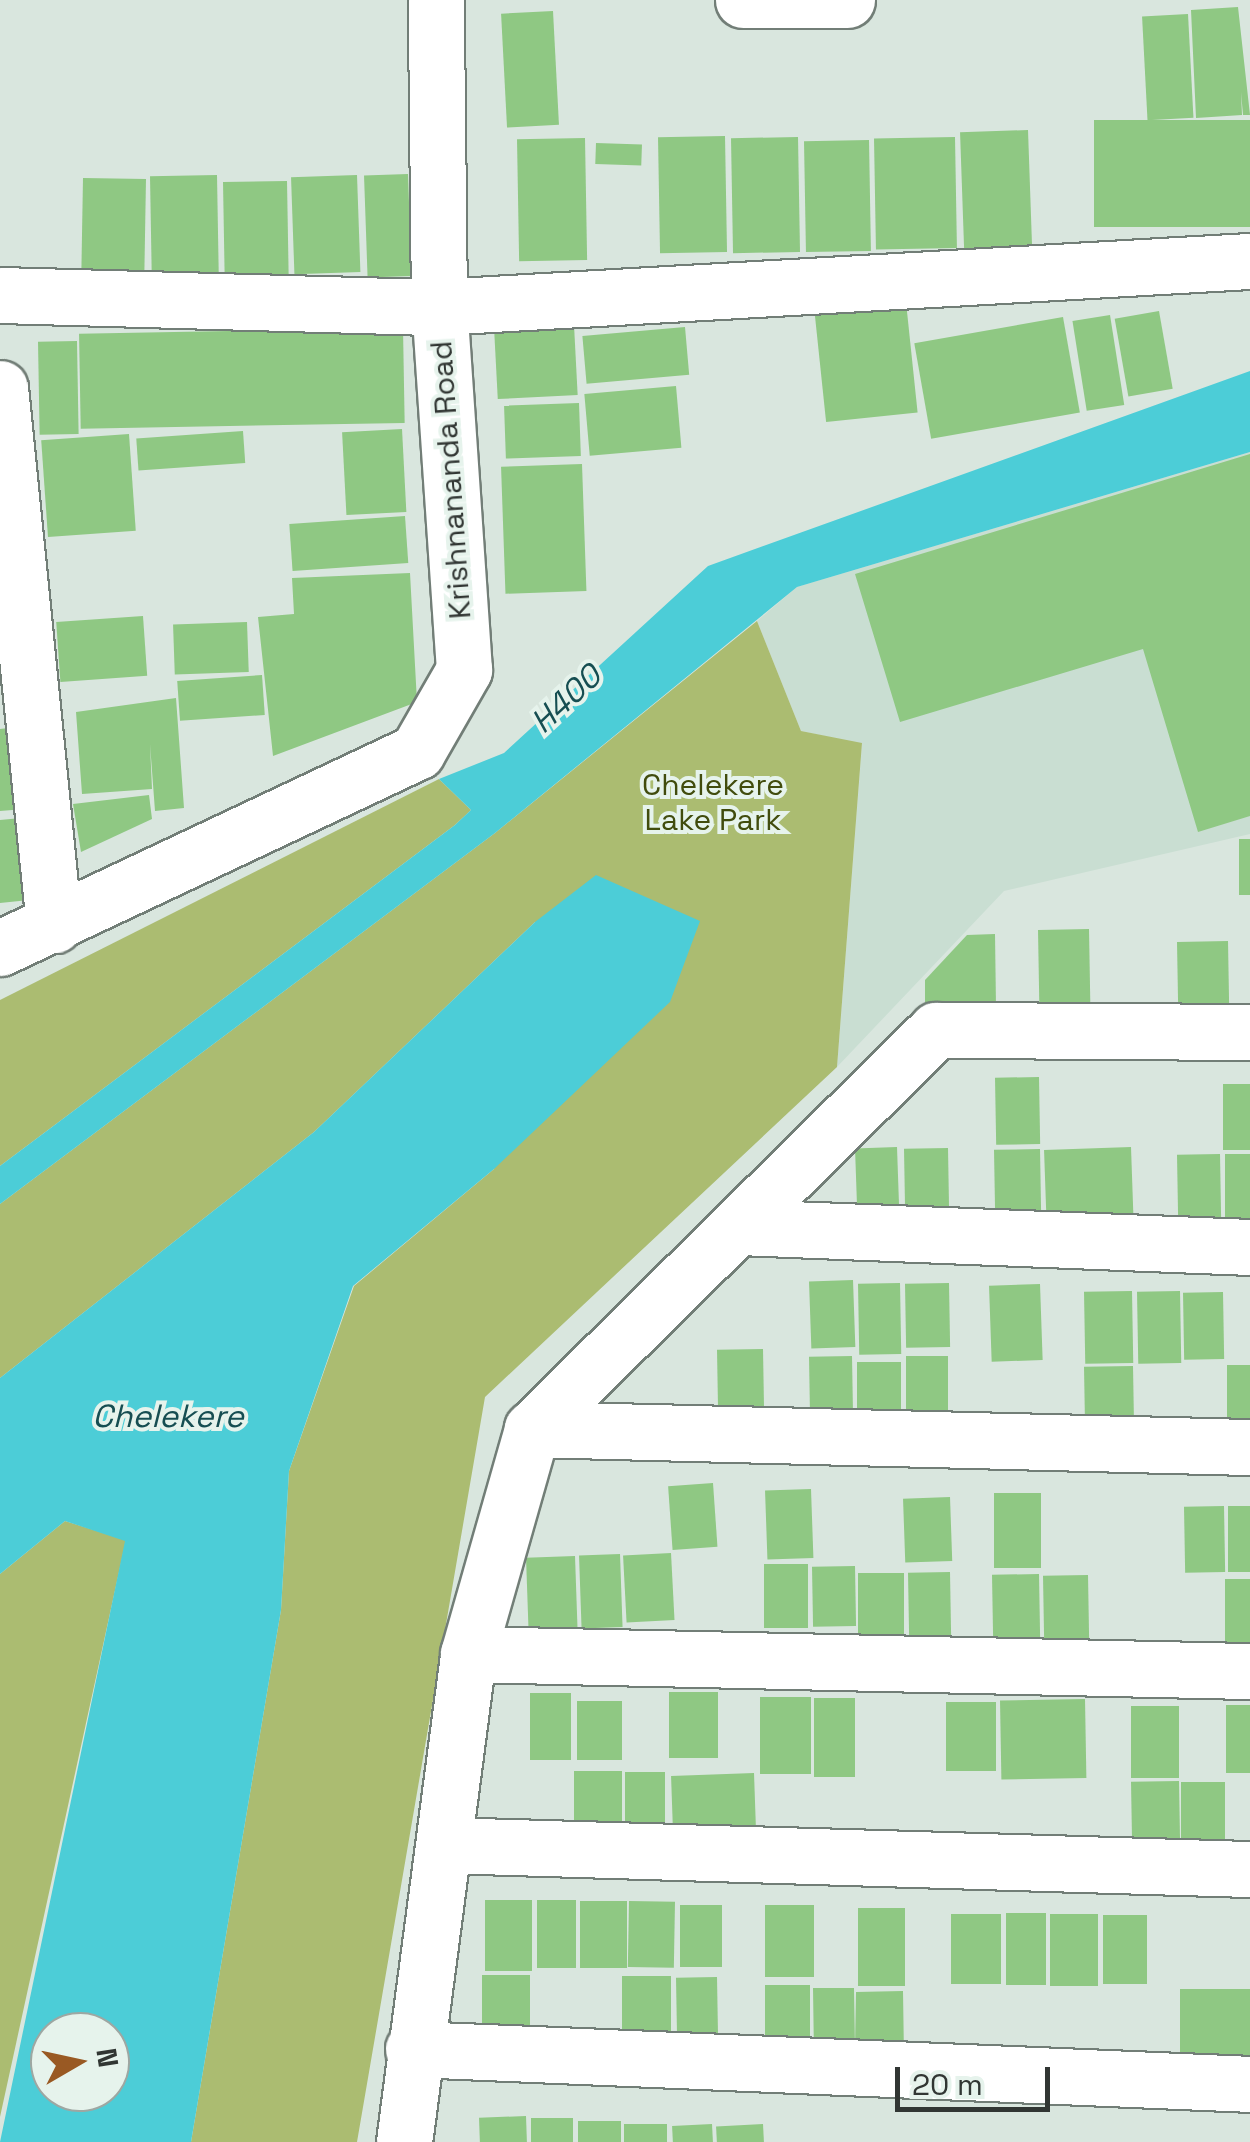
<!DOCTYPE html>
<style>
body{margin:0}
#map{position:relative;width:1250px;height:2142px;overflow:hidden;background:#d9e6de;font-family:"Space Grotesk",sans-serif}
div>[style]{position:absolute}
.built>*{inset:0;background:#c9ded2}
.green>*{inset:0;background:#abbc71}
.water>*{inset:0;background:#4ccdd7}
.building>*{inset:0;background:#8fc883;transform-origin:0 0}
.roads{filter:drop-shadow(2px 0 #727e77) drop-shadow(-2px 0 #727e77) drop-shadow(0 2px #727e77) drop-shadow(0 -2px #727e77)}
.minor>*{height:55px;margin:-27.5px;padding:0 27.5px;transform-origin:27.5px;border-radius:27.5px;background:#fff}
span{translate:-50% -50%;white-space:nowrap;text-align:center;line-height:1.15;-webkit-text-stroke:8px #e6f3ec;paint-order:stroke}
.street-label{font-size:30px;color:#313633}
.park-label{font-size:30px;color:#414c0d}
.water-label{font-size:32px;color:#164e52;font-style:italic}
.north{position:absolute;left:30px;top:2012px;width:100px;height:100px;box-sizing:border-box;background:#e6f3ec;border:2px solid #9ea7a2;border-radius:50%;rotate:81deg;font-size:28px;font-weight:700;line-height:40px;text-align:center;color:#313633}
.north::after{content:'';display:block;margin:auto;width:35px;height:45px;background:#995923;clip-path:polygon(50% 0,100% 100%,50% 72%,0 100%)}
.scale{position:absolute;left:895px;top:2067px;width:155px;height:45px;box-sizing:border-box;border:5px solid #313633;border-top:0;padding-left:12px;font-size:30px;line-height:35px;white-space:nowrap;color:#313633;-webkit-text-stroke:8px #e6f3ec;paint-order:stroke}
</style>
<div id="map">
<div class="built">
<i style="clip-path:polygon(1250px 452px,1250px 834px,1004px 891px,837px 1067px,862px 744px,801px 731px,757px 621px,797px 587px)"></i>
</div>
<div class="green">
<i style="clip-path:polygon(757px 621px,801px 731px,862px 743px,837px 1067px,485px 1397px,357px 2142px,191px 2142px,281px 1610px,289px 1471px,354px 1286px,494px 1169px,535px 922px,314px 1132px,0 1378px,0 1204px,495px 833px)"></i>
<i style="clip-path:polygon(439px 779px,471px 810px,455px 825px,0 1166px,0 1000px)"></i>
<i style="clip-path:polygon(65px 1521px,126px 1540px,0 2117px,0 1574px)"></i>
</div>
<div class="water">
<i style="clip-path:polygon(1250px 371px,1250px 452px,797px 587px,495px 833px,0 1204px,0 1166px,455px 825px,471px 810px,439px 779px,504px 753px,708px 566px)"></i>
<i style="clip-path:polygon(evenodd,596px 875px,700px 921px,670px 1002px,494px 1169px,353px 1286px,289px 1471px,281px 1610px,191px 2142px,0 2142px,125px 1541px,65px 1521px,0 1574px,0 1378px,314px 1132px,535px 922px,596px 875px,50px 2032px,110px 2032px,110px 2092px,50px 2092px,50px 2032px)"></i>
</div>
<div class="building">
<i style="clip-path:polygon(1238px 7px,1250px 115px,1243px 115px,1241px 92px,1242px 115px,1196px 118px,1191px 10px)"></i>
<i style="left:553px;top:11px;width:114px;height:52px;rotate:87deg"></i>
<i style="left:1188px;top:14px;width:104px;height:46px;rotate:87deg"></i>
<i style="left:1250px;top:120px;width:107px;height:156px;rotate:90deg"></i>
<i style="left:1028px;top:130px;width:116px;height:68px;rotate:88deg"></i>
<i style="left:725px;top:136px;width:116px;height:67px;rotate:89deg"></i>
<i style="left:798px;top:137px;width:115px;height:67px;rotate:89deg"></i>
<i style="left:955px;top:137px;width:111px;height:81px;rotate:89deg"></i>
<i style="left:585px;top:138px;width:122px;height:68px;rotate:89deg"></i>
<i style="left:869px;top:140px;width:111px;height:65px;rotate:89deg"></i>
<i style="left:596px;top:143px;width:46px;height:21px;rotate:2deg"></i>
<i style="left:408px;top:174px;width:102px;height:44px;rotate:88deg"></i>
<i style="left:217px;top:175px;width:102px;height:67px;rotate:89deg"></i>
<i style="left:357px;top:175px;width:97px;height:66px;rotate:88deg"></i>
<i style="left:83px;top:178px;width:63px;height:99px;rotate:1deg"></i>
<i style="left:287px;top:181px;width:93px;height:64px;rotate:89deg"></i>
<i style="left:906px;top:302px;width:111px;height:92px;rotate:84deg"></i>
<i style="left:1159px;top:311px;width:79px;height:45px;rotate:80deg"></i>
<i style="left:1110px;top:315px;width:91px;height:38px;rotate:81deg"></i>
<i style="left:1063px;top:317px;width:97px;height:151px;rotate:80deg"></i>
<i style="left:574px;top:325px;width:70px;height:80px;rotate:87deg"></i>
<i style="left:685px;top:327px;width:48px;height:103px;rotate:85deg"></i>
<i style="left:403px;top:328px;width:95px;height:324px;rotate:89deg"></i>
<i style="left:77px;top:341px;width:93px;height:39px;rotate:89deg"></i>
<i style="left:676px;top:386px;width:62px;height:92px;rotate:85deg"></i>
<i style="left:579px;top:403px;width:53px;height:75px;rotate:88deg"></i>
<i style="left:402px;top:429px;width:83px;height:60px;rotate:87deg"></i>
<i style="left:243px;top:431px;width:32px;height:107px;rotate:86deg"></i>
<i style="left:129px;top:434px;width:97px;height:88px;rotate:86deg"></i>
<i style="clip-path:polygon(1250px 454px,1250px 816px,1198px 832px,1143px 649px,900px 722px,855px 574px)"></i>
<i style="left:582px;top:464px;width:127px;height:81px;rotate:88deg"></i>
<i style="left:405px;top:516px;width:47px;height:116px;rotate:86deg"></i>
<i style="clip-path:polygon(410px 573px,417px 702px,273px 756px,258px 617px,294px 614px,292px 578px)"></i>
<i style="left:143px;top:616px;width:60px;height:87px;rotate:86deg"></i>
<i style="left:247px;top:622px;width:50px;height:74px;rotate:88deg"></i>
<i style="left:262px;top:675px;width:40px;height:85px;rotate:86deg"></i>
<i style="clip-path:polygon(176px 698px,184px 808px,155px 811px,150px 744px,152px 789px,82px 794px,76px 712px)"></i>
<i style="clip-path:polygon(17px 727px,25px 809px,0 811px,0 729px)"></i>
<i style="clip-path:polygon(149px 795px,152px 819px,81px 852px,73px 804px)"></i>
<i style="clip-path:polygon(21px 818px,29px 900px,0 903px,0 820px)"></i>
<i style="left:1239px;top:839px;width:11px;height:56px"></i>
<i style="left:1089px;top:929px;width:86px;height:51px;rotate:89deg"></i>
<i style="clip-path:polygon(995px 934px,996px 1007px,925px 1008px,925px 980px,967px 935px)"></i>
<i style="left:1228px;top:941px;width:78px;height:51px;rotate:89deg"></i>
<i style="left:1039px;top:1077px;width:67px;height:44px;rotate:89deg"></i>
<i style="left:1250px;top:1084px;width:66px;height:27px;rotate:90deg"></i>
<i style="left:897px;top:1147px;width:75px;height:42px;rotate:88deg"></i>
<i style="left:1131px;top:1147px;width:76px;height:87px;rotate:88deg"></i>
<i style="left:948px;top:1148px;width:68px;height:44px;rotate:89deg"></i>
<i style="left:1040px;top:1149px;width:70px;height:46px;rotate:89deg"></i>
<i style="left:1220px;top:1154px;width:68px;height:43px;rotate:89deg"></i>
<i style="left:1225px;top:1154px;width:25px;height:72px"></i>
<i style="left:853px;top:1280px;width:67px;height:44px;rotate:88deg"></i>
<i style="left:900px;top:1283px;width:71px;height:42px;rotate:89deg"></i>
<i style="left:949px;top:1283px;width:64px;height:44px;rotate:89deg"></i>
<i style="left:1040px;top:1284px;width:76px;height:51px;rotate:88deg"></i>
<i style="left:1132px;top:1291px;width:72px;height:48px;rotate:89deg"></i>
<i style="left:1180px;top:1291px;width:72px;height:43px;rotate:89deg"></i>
<i style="left:1223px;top:1292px;width:67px;height:40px;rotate:89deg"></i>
<i style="left:763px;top:1349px;width:66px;height:46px;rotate:89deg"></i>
<i style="left:852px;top:1356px;width:64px;height:43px;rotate:89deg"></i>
<i style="left:906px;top:1356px;width:42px;height:72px"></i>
<i style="left:857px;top:1362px;width:44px;height:59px"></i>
<i style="left:1227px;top:1365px;width:23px;height:63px"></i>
<i style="left:1133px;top:1366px;width:62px;height:49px;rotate:89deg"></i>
<i style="left:713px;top:1483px;width:64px;height:45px;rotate:86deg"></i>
<i style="left:811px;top:1489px;width:69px;height:46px;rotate:88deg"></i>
<i style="left:994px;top:1493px;width:47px;height:75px"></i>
<i style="left:950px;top:1497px;width:64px;height:47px;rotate:88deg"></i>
<i style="left:1224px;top:1506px;width:66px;height:40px;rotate:89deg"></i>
<i style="left:1228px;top:1506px;width:22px;height:66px"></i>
<i style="left:671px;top:1553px;width:67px;height:48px;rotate:87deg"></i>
<i style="left:620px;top:1554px;width:73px;height:41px;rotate:88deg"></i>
<i style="left:575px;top:1556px;width:76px;height:49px;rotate:88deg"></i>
<i style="left:764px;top:1564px;width:44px;height:64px"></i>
<i style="left:855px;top:1566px;width:60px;height:43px;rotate:89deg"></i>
<i style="left:950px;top:1572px;width:73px;height:42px;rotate:89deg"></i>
<i style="left:858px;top:1573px;width:46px;height:73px"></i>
<i style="left:1039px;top:1574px;width:71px;height:47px;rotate:89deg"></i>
<i style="left:1088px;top:1575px;width:69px;height:45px;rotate:89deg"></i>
<i style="left:1250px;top:1579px;width:70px;height:25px;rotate:90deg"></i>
<i style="left:669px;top:1692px;width:49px;height:66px"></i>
<i style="left:530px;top:1693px;width:41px;height:67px"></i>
<i style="left:760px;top:1697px;width:51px;height:77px"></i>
<i style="left:814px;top:1698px;width:41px;height:79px"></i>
<i style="left:1085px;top:1699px;width:79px;height:85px;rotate:89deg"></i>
<i style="left:622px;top:1701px;width:59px;height:45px;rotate:90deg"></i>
<i style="left:946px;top:1702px;width:50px;height:69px"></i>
<i style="left:1250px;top:1705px;width:68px;height:24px;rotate:90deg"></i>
<i style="left:1131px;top:1706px;width:48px;height:72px"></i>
<i style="left:622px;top:1771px;width:64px;height:48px;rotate:90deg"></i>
<i style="left:625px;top:1772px;width:40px;height:64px"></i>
<i style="left:754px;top:1773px;width:65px;height:83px;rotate:88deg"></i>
<i style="left:1179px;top:1781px;width:70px;height:48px;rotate:89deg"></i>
<i style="left:1181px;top:1782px;width:44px;height:70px"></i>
<i style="left:485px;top:1900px;width:47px;height:71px"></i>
<i style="left:537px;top:1900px;width:39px;height:68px"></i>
<i style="left:627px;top:1901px;width:67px;height:47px;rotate:90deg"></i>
<i style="left:629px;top:1901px;width:46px;height:66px;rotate:1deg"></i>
<i style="left:680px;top:1905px;width:42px;height:62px"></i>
<i style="left:765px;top:1905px;width:49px;height:72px"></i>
<i style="left:858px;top:1908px;width:47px;height:78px"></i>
<i style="left:1046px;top:1913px;width:72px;height:40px;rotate:90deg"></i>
<i style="left:951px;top:1914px;width:50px;height:70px"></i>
<i style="left:1050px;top:1914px;width:48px;height:72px"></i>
<i style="left:1103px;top:1915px;width:44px;height:69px"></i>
<i style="left:482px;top:1975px;width:48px;height:63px"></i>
<i style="left:622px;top:1976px;width:49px;height:72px"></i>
<i style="left:717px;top:1977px;width:70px;height:41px;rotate:89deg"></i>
<i style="left:810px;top:1985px;width:65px;height:45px;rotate:90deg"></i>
<i style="clip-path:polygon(813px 1988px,854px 1988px,855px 2049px,856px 1992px,903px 1991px,904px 2056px,814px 2055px)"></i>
<i style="left:1250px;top:1989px;width:74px;height:70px;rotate:90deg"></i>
<i style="left:526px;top:2116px;width:26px;height:47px;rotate:88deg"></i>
<i style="left:573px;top:2118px;width:24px;height:42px;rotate:90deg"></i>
<i style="left:621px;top:2121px;width:21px;height:43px;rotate:90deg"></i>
<i style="left:624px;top:2124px;width:43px;height:18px"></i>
<i style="left:712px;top:2124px;width:18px;height:40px;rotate:87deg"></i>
<i style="left:763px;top:2124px;width:18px;height:47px;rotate:87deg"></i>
</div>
<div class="roads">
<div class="minor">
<i style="left:743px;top:0;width:104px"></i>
<i style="left:0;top:295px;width:439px;rotate:1.6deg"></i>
<i style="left:439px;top:307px;width:812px;rotate:-3.25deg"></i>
<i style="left:0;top:388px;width:540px;rotate:84.26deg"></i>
<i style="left:0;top:948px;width:461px;rotate:-25.2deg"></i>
<i style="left:417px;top:752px;width:95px;rotate:-60.2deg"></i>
<i style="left:464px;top:670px;width:364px;rotate:-93.9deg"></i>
<i style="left:439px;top:307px;width:307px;rotate:-90.6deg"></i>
<i style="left:1250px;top:1032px;width:314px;rotate:-179.6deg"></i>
<i style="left:936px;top:1030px;width:568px;rotate:135.36deg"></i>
<i style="left:532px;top:1429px;width:718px;rotate:1.44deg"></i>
<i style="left:739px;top:1227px;width:511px;rotate:2.24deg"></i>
<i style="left:468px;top:1654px;width:782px;rotate:1.25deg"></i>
<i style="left:444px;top:1845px;width:806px;rotate:1.71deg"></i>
<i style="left:413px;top:2049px;width:838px;rotate:2.39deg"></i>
<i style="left:404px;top:2142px;width:492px;rotate:-82.5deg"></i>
<i style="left:468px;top:1654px;width:234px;rotate:-74.1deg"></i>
</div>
</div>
<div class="street-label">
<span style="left:451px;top:480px;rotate:-94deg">Krishnananda Road</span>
</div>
<div class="park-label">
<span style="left:713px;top:802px">Chelekere<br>Lake Park</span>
</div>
<div class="water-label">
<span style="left:566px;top:699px;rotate:-43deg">H400</span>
<span style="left:168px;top:1416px">Chelekere</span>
</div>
<div class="north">N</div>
<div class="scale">20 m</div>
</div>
